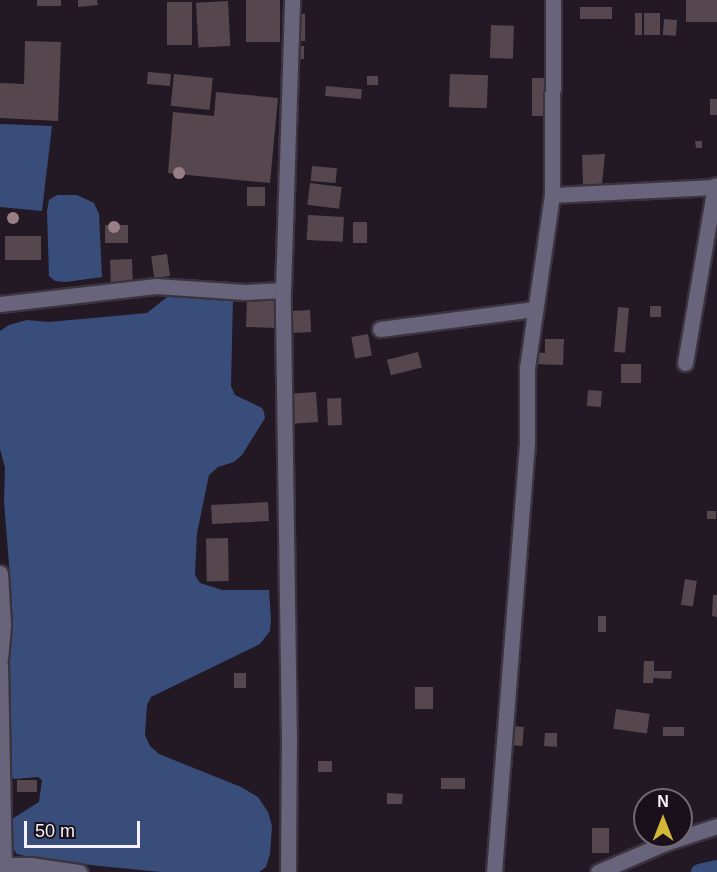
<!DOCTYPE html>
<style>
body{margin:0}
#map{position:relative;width:717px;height:872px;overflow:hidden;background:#221924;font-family:Arial,sans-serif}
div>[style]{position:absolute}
.water>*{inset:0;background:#394d7b}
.canal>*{height:16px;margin:-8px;padding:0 8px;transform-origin:8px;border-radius:8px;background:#394d7b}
.building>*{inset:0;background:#56464e;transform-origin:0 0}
.roads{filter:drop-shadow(2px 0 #3b333d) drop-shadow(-2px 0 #3b333d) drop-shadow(0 2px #3b333d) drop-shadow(0 -2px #3b333d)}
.minor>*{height:15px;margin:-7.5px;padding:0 7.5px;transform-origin:7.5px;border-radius:7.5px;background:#67647b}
.trees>*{width:12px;height:12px;margin:-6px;border-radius:50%;background:#997f85}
span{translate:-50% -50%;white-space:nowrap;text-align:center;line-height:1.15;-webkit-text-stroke:4.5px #19101b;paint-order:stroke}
.north{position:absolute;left:633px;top:788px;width:60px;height:60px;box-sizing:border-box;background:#19101b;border:2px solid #716a73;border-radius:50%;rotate:0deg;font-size:16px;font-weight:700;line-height:24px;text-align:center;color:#f6f0f8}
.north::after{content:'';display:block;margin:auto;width:21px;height:27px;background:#d2b736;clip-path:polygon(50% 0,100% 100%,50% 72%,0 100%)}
.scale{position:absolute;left:24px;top:821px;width:116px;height:27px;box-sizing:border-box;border:3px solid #f6f0f8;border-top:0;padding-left:8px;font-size:18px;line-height:21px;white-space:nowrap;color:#f6f0f8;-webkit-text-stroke:4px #19101b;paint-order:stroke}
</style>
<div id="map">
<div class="water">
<i style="clip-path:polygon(0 124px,52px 126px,42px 211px,0 207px)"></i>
<i style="clip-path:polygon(57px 195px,77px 195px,94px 203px,99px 214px,102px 277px,66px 282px,55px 281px,49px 276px,47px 211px,49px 200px)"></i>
<i style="clip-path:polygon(171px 294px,233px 297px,231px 386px,235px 395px,262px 408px,264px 412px,265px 418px,242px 455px,234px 462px,218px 467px,209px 475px,197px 533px,195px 575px,200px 583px,222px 590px,269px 590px,271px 620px,270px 631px,260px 644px,151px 697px,147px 705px,145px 735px,150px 746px,159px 754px,241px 787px,258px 797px,268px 812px,272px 826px,270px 854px,266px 867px,259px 872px,161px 872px,100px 866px,33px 858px,17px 854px,11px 846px,12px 819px,39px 802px,42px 780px,38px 777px,14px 779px,10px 775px,9px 641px,12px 601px,4px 502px,5px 468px,0 449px,0 331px,9px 325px,27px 320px,49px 322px,147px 313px)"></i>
</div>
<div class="canal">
<i style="left:699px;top:872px;width:18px;rotate:-13deg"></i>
</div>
<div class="building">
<i style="left:37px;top:0;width:24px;height:6px"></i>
<i style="clip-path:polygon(78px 0,97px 0,98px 5px,78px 7px)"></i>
<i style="left:246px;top:0;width:34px;height:42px"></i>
<i style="left:686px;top:0;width:31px;height:22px"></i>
<i style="left:228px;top:1px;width:45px;height:32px;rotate:87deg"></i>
<i style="left:167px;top:2px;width:25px;height:43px"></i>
<i style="left:612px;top:7px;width:12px;height:32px;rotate:90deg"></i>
<i style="left:635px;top:13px;width:7px;height:22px"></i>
<i style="left:644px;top:13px;width:16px;height:22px"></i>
<i style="left:287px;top:14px;width:18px;height:27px"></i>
<i style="left:664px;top:19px;width:13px;height:16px;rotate:4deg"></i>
<i style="left:491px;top:25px;width:23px;height:33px;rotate:2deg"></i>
<i style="clip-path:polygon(25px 41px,61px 42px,58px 121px,0 118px,0 83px,24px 84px)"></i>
<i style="left:286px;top:46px;width:18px;height:13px"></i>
<i style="left:148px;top:72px;width:23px;height:12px;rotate:5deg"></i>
<i style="left:174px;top:74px;width:39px;height:32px;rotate:6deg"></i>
<i style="left:450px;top:74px;width:38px;height:33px;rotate:2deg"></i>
<i style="left:378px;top:76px;width:9px;height:11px;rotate:90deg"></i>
<i style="left:532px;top:78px;width:13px;height:38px"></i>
<i style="left:326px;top:86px;width:36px;height:10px;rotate:5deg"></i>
<i style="clip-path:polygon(216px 92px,278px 98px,270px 183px,168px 173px,173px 112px,214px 116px)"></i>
<i style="left:710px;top:99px;width:7px;height:16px"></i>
<i style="clip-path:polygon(695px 141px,702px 141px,702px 148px,696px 148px)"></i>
<i style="clip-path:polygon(605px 154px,602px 184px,583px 184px,582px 155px)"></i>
<i style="left:312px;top:166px;width:25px;height:15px;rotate:5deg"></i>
<i style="left:310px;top:183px;width:32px;height:22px;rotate:7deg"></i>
<i style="left:247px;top:187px;width:18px;height:19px"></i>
<i style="left:308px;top:215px;width:36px;height:25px;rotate:3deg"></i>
<i style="left:353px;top:222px;width:14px;height:21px"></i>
<i style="left:105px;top:225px;width:23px;height:18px"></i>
<i style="left:5px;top:236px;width:36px;height:24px"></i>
<i style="left:167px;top:254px;width:22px;height:16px;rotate:82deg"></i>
<i style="left:132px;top:259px;width:24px;height:22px;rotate:88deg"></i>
<i style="left:247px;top:298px;width:30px;height:29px;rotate:2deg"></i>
<i style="left:650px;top:306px;width:11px;height:11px"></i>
<i style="left:618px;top:307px;width:11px;height:45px;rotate:5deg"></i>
<i style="left:310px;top:310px;width:22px;height:21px;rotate:87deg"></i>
<i style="left:368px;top:334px;width:22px;height:17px;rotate:80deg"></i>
<i style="clip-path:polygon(545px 339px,564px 339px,563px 365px,531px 364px,531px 352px,545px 353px)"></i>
<i style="left:418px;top:352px;width:16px;height:32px;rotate:76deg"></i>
<i style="left:621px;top:364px;width:20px;height:19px"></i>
<i style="left:588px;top:390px;width:14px;height:16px;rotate:4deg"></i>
<i style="left:316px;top:392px;width:30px;height:29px;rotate:86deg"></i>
<i style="left:341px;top:398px;width:27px;height:14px;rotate:88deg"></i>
<i style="left:268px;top:502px;width:19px;height:57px;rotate:87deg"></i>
<i style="left:707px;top:511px;width:9px;height:8px"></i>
<i style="left:228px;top:538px;width:43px;height:22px;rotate:89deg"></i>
<i style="left:685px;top:579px;width:12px;height:26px;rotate:9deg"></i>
<i style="clip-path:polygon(713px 595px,717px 595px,717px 617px,712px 616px)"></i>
<i style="left:598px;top:616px;width:8px;height:16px"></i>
<i style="clip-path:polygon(644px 661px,654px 661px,654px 671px,672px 671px,671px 679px,653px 678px,653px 683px,643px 683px)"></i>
<i style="left:234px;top:673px;width:12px;height:15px"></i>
<i style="left:415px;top:687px;width:18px;height:22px"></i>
<i style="left:616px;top:709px;width:34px;height:20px;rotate:8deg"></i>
<i style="left:513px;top:726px;width:11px;height:19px;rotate:5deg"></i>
<i style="left:684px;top:727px;width:9px;height:21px;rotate:90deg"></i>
<i style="clip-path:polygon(545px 733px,557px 733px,557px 747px,544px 746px)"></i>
<i style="left:318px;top:761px;width:14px;height:11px"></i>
<i style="left:441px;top:778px;width:24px;height:11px"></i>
<i style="left:37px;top:780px;width:12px;height:20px;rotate:90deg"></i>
<i style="clip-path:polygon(387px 793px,403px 794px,402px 804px,387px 804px)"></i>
<i style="left:609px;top:828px;width:25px;height:17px;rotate:90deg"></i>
</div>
<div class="roads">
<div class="minor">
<i style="left:553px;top:0;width:195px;rotate:90.3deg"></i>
<i style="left:552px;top:195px;width:165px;rotate:-2.8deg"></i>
<i style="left:0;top:304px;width:157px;rotate:-6.6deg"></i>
<i style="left:156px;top:286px;width:89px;rotate:3.9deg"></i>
<i style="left:245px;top:292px;width:38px;rotate:-3deg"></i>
<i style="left:380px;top:329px;width:156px;rotate:-7.4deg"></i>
<i style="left:685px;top:363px;width:180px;rotate:-80.4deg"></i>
<i style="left:0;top:573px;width:52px;rotate:86.7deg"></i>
<i style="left:3px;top:625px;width:33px;rotate:95deg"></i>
<i style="left:0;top:664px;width:201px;rotate:88.9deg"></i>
<i style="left:4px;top:872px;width:7px;rotate:-90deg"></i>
<i style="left:4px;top:865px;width:27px"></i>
<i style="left:31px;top:865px;width:49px;rotate:8.3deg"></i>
<i style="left:288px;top:872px;width:129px;rotate:-89.6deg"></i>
<i style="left:289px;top:743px;width:453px;rotate:-90.8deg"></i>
<i style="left:283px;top:290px;width:290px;rotate:-88.2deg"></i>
<i style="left:494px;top:872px;width:431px;rotate:-85.6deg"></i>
<i style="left:527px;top:442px;width:74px;rotate:-90deg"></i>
<i style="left:527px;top:368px;width:175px;rotate:-81.8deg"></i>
<i style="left:598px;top:872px;width:73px;rotate:-23.4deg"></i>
<i style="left:665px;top:843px;width:55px;rotate:-18.1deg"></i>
</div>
</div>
<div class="trees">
<i style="left:179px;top:173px"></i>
<i style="left:13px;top:218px"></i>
<i style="left:114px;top:227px"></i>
</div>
<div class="north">N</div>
<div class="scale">50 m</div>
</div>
